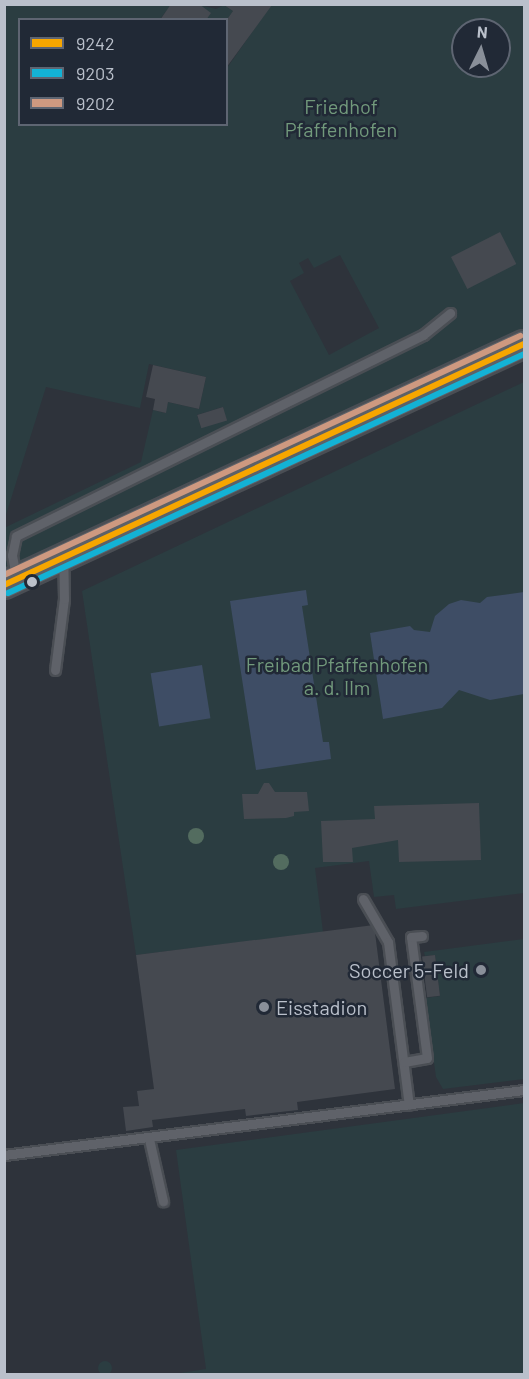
<!DOCTYPE html>
<style>
body{margin:0}
#map{position:relative;width:529px;height:1379px;overflow:hidden;background:#2e333b;font-family:Barlow,sans-serif}
div>[style]{position:absolute}
.green>*{inset:0;background:#2b3d41}
.round{border-radius:50%}
.water>*{inset:0;background:#3e4d65;transform-origin:0 0}
.building>*{inset:0;background:#454950;transform-origin:0 0}
.roads{filter:drop-shadow(2px 0 #4a4e54) drop-shadow(-2px 0 #4a4e54) drop-shadow(0 2px #4a4e54) drop-shadow(0 -2px #4a4e54)}
.lane>*{height:9px;margin:-4.5px;padding:0 4.5px;transform-origin:4.5px;border-radius:4.5px;background:#5f6269}
.secondary>*{height:26px;margin:-13px;padding:0 13px;transform-origin:13px;border-radius:13px;background:#5d6167}
.bus-1>*{height:6px;margin:-3px;padding:0 3px;transform-origin:3px;border-radius:3px;background:#f7a600}
.bus-2>*{height:6px;margin:-3px;padding:0 3px;transform-origin:3px;border-radius:3px;background:#13b2d5}
.bus-3>*{height:6px;margin:-3px;padding:0 3px;transform-origin:3px;border-radius:3px;background:#ce9980}
.trees>*{width:16px;height:16px;margin:-8px;border-radius:50%;background:#536c5f}
.dots>*{width:16px;height:16px;translate:-50% -50%;box-sizing:border-box;border:3px solid #212936;border-radius:50%}
span{translate:-50% -50%;white-space:nowrap;text-align:center;line-height:1.15;-webkit-text-stroke:5px #212936;paint-order:stroke}
.park-label{font-size:20px;color:#729a7c}
.poi-label{font-size:20px;color:#bac0cb}
.right{translate:-100% -50%;text-align:right}
.left{translate:0 -50%;text-align:left}
.frame{position:absolute;inset:0;border:6px solid #bac0cb;pointer-events:none}
.legend{position:absolute;left:18px;top:18px;width:210px;height:108px;box-sizing:border-box;background:#212936;border:2px solid #5e6572;margin:0;padding:8px 10px;list-style:none;font-size:18px;color:#bac0cb}
.legend li{display:flex;align-items:center;gap:12px;height:30px}
.legend b{width:30px;border:2px solid #5e6572}
.north{position:absolute;left:451px;top:18px;width:60px;height:60px;box-sizing:border-box;background:#212936;border:2px solid #5e6572;border-radius:50%;rotate:5deg;font-size:16px;font-weight:700;line-height:24px;text-align:center;color:#bac0cb}
.north::after{content:'';display:block;margin:auto;width:21px;height:27px;background:#898f99;clip-path:polygon(50% 0,100% 100%,50% 72%,0 100%)}
</style>
<div id="map">
<div class="green">
<i style="clip-path:polygon(evenodd,5px 5px,171px 5px,160px 19px,20px 20px,20px 124px,226px 124px,227px 68px,271px 5px,524px 5px,524px 344px,5px 573px,4px 528px,141px 462px,153px 410px,165px 413px,168px 402px,199px 409px,206px 377px,149px 364px,140px 408px,46px 387px,5px 518px,5px 5px,463px 30px,499px 30px,499px 66px,463px 66px,463px 30px,5px 5px,340px 255px,379px 328px,329px 355px,290px 281px,304px 273px,299px 263px,308px 258px,314px 268px,340px 255px,5px 5px,223px 407px,226px 420px,201px 427px,197px 415px,223px 407px)"></i>
<i style="clip-path:polygon(199px 5px,216px 9px,224px 5px,233px 11px,227px 21px,206px 19px)"></i>
<i style="clip-path:polygon(524px 382px,524px 893px,396px 909px,394px 895px,374px 897px,369px 861px,315px 868px,323px 932px,136px 955px,82px 591px)"></i>
<i style="clip-path:polygon(524px 939px,524px 1079px,443px 1089px,436px 1077px,425px 998px,440px 996px,435px 955px,425px 956px,424px 952px)"></i>
<i style="clip-path:polygon(524px 1103px,524px 1374px,174px 1374px,206px 1369px,176px 1150px)"></i>
<i class="round" style="left:98px;top:1361px;width:14px;height:14px"></i>
</div>
<div class="water">
<i style="clip-path:polygon(306px 590px,308px 605px,302px 606px,323px 742px,329px 742px,331px 759px,256px 770px,230px 601px)"></i>
<i style="clip-path:polygon(524px 592px,524px 694px,490px 700px,459px 690px,442px 708px,383px 719px,370px 633px,410px 626px,414px 630px,430px 632px,435px 616px,449px 604px,461px 600px,480px 603px,487px 597px)"></i>
<i style="left:202px;top:665px;width:54px;height:52px;rotate:81deg"></i>
</div>
<div class="building">
<i style="clip-path:polygon(171px 4px,199px 4px,211px 13px,206px 20px,160px 20px)"></i>
<i style="clip-path:polygon(224px 5px,272px 5px,226px 68px,226px 21px,233px 11px)"></i>
<i style="left:500px;top:232px;width:36px;height:55px;rotate:63deg"></i>
<i style="clip-path:polygon(153px 365px,206px 377px,199px 409px,168px 402px,166px 413px,153px 410px,155px 399px,146px 397px)"></i>
<i style="left:223px;top:407px;width:14px;height:27px;rotate:73deg"></i>
<i style="clip-path:polygon(264px 783px,269px 783px,275px 792px,307px 792px,309px 811px,294px 812px,294px 816px,286px 818px,244px 819px,242px 794px,258px 794px)"></i>
<i style="clip-path:polygon(479px 803px,481px 860px,399px 862px,398px 840px,352px 848px,353px 862px,323px 862px,321px 821px,375px 819px,374px 806px)"></i>
<i style="clip-path:polygon(374px 925px,395px 1089px,297px 1102px,298px 1110px,246px 1116px,245px 1109px,152px 1120px,153px 1127px,126px 1131px,123px 1107px,139px 1106px,137px 1091px,154px 1089px,136px 955px)"></i>
<i style="left:435px;top:955px;width:41px;height:13px;rotate:83deg"></i>
</div>
<div class="roads">
<div class="lane">
<i style="left:16px;top:576px;width:21px;rotate:-101deg"></i>
<i style="left:12px;top:555px;width:19px;rotate:-78deg"></i>
<i style="left:16px;top:536px;width:454px;rotate:-26.3deg"></i>
<i style="left:423px;top:335px;width:35px;rotate:-39deg"></i>
<i style="left:55px;top:670px;width:72px;rotate:-82.8deg"></i>
<i style="left:64px;top:599px;width:39px;rotate:-91deg"></i>
<i style="left:363px;top:899px;width:50px;rotate:59.8deg"></i>
<i style="left:388px;top:942px;width:164px;rotate:82.7deg"></i>
<i style="left:404px;top:1062px;width:23px;rotate:-10deg"></i>
<i style="left:427px;top:1058px;width:122px;rotate:-97.5deg"></i>
<i style="left:411px;top:937px;width:11px;rotate:-5deg"></i>
<i style="left:149px;top:1139px;width:64px;rotate:77.3deg"></i>
<i style="left:4px;top:1155px;width:524px;rotate:-7.13deg"></i>
</div>
<div class="secondary">
<i style="left:4px;top:585px;width:573px;rotate:-24.87deg"></i>
</div>
</div>
<div class="bus-1">
<i style="left:4px;top:585px;width:573px;rotate:-24.87deg"></i>
</div>
<div class="bus-2">
<i style="left:8px;top:593px;width:569px;rotate:-24.85deg"></i>
</div>
<div class="bus-3">
<i style="left:4px;top:575px;width:569px;rotate:-24.85deg"></i>
</div>
<div class="trees">
<i style="left:196px;top:836px"></i>
<i style="left:281px;top:862px"></i>
</div>
<div class="dots">
<i style="left:32px;top:582px;background:#bac0cb"></i>
<i style="left:481px;top:970px;background:#898f99"></i>
<i style="left:264px;top:1007px;background:#898f99"></i>
</div>
<div class="park-label">
<span style="left:341px;top:118px">Friedhof<br>Pfaffenhofen</span>
<span style="left:337px;top:676px">Freibad Pfaffenhofen<br>a. d. Ilm</span>
</div>
<div class="poi-label">
<span class="right" style="left:469px;top:970px">Soccer 5-Feld</span>
<span class="left" style="left:276px;top:1007px">Eisstadion</span>
</div>
<div class="frame"></div>
<ul class="legend">
<li><b style="height:8px;background:#f7a600"></b>9242</li>
<li><b style="height:8px;background:#13b2d5"></b>9203</li>
<li><b style="height:8px;background:#ce9980"></b>9202</li>
</ul>
<div class="north">N</div>
</div>
